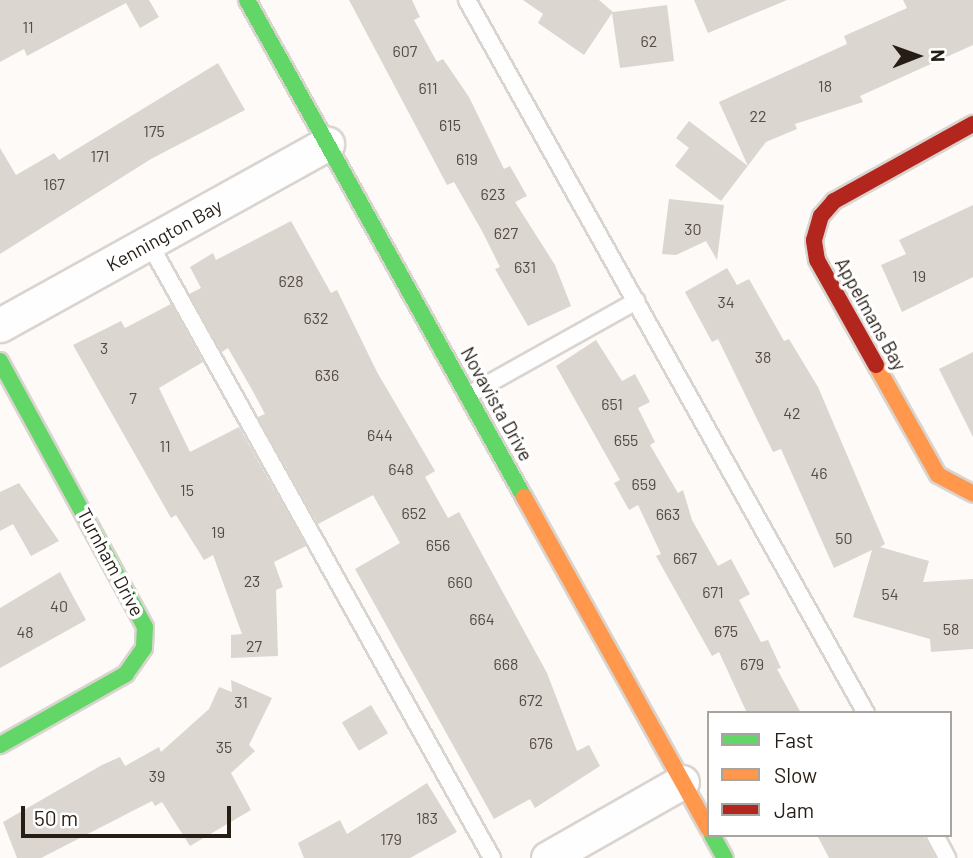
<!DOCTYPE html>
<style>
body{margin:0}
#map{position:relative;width:973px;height:858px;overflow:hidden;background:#fdfaf7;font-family:Barlow,sans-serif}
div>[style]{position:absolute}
.building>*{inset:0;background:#dcd6d1;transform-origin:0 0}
.roads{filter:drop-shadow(2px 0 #dad4cf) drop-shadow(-2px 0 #dad4cf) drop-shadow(0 2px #dad4cf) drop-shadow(0 -2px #dad4cf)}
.lane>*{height:16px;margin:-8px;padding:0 8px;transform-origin:8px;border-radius:8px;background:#fffefe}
.street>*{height:33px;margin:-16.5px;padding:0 16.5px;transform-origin:16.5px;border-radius:16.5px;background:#fffefe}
.fast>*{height:16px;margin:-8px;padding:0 8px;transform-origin:8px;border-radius:8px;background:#63d668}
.slow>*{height:16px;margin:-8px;padding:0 8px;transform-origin:8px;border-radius:8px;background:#ff974d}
.jam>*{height:16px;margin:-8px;padding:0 8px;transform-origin:8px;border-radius:8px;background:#b3261e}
span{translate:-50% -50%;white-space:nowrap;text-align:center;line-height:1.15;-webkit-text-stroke:7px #fff;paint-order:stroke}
.number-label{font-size:16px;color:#544b44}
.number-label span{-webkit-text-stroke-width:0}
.street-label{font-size:19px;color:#261d15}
.legend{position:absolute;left:707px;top:711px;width:245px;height:126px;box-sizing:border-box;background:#fff;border:2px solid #a8a5a1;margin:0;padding:9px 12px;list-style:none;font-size:21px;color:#261d15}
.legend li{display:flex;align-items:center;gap:14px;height:35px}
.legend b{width:35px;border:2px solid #a8a5a1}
.north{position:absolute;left:882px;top:21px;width:70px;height:70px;-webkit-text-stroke:5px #fff;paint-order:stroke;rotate:89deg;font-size:19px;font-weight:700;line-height:28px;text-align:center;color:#261d15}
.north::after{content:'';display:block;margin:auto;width:24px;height:32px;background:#261d15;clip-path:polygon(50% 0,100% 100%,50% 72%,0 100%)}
.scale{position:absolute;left:21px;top:806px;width:210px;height:32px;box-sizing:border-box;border:4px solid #261d15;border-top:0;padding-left:9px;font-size:21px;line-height:24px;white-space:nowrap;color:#261d15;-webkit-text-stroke:5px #fff;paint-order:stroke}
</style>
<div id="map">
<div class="building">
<i style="clip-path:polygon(0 0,149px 0,159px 17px,140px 28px,126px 3px,27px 56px,24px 49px,0 62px)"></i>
<i style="clip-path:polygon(349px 0,412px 0,420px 17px,414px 20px,437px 62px,443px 59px,469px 97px,504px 169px,510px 166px,527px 196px,515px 202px,555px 265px,571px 306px,528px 326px,495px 269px,500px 267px,482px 231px,454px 182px,447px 185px)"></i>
<i style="clip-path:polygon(523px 0,599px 0,613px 12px,667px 5px,674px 61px,620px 68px,612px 13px,584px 55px,538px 23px,543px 14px)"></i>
<i style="clip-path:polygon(694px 0,787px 0,708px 33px)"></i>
<i style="clip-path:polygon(903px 0,973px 0,973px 45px,860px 96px,863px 102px,795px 124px,797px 129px,766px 142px,721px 201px,675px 166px,689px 148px,676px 138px,689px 121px,748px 166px,719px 102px,847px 44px,844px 36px,907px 8px)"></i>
<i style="clip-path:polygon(218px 63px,245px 110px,151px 159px,0 254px,0 148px,16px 175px,54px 153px,59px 160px)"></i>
<i style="clip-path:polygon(669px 199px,724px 205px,717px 260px,706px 241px,676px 255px,662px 254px)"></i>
<i style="clip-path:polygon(973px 205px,973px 277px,902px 312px,881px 265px,906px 254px,899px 240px)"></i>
<i style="clip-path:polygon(291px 221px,331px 293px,337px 290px,377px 372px,435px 471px,425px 477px,448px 518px,459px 512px,547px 673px,577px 751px,589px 745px,600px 766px,535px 808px,530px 799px,494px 819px,355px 569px,400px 543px,373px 495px,318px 524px,258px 417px,265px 414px,251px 388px,228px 348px,222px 352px,189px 294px,201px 288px,190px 267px,213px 253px,216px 260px)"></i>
<i style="clip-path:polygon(727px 268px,737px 285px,749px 279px,784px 341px,789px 339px,818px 387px,885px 544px,880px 547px,929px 561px,923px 582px,973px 579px,973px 649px,931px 652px,930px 639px,853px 617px,872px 550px,834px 568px,781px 449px,773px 452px,718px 339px,712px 342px,685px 292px)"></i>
<i style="clip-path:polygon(171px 304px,203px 362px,159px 388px,190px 452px,239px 427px,306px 546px,274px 562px,283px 587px,276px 590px,278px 656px,231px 658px,231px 635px,242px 634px,213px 555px,204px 560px,176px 515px,171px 518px,73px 345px,121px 321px,125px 328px)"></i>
<i style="clip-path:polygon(596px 340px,622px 381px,635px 374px,650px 402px,638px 408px,655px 442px,650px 445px,678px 493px,683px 490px,692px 520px,718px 566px,731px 559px,750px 594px,739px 600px,761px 642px,768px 640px,781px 668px,777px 669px,801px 713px,747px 713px,719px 652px,712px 656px,656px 556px,661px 554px,638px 505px,629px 510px,614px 483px,620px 480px,556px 366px)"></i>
<i style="clip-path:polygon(973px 352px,973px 437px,939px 369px)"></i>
<i style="clip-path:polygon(19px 483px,59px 541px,31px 556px,13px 524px,0 531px,0 492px)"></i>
<i style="clip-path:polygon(60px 572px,86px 620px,0 668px,0 608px)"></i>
<i style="clip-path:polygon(231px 680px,272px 698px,249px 745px,255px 751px,231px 773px,251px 810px,190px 846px,162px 802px,155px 806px,152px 801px,41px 858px,17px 858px,3px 822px,102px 765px,120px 757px,125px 766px,159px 747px,161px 752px,209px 709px,219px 687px,232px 692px)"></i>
<i style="left:371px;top:705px;width:33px;height:34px;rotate:59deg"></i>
<i style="clip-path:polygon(427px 783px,457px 832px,410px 858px,304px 858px,298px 843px,340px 820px,347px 834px)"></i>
<i style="clip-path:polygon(817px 835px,923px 835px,935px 858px,829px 858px)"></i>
</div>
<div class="roads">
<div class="lane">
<i style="left:467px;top:0;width:817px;rotate:60.77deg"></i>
<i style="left:149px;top:243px;width:704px;rotate:60.85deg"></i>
<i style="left:468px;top:395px;width:193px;rotate:-29.2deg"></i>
<i style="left:935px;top:835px;width:26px;rotate:62deg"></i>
</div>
<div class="street">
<i style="left:0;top:325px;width:374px;rotate:-29deg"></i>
<i style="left:548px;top:858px;width:154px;rotate:-29.6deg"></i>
</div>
<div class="fast">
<i style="left:247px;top:0;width:569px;rotate:60.87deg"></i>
<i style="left:0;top:361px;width:303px;rotate:61.4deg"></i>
<i style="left:145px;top:627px;width:21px;rotate:93deg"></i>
<i style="left:144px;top:648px;width:32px;rotate:125deg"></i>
<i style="left:126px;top:674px;width:145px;rotate:150.6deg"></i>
<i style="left:712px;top:835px;width:26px;rotate:61deg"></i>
</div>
<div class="slow">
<i style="left:876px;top:365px;width:126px;rotate:60.6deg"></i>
<i style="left:938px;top:475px;width:40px;rotate:28deg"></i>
<i style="left:524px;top:497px;width:380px;rotate:60.9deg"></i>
</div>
<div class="jam">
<i style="left:876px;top:365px;width:120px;rotate:-119.3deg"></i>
<i style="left:817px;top:260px;width:20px;rotate:-99deg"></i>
<i style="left:814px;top:240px;width:25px;rotate:-74deg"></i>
<i style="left:821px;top:216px;width:20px;rotate:-49deg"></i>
<i style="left:834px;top:201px;width:159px;rotate:-29deg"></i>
</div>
</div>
<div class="number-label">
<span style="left:28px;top:27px">11</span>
<span style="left:649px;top:41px">62</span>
<span style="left:405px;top:51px">607</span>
<span style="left:825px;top:86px">18</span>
<span style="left:428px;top:88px">611</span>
<span style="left:758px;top:116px">22</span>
<span style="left:450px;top:125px">615</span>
<span style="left:154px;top:131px">175</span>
<span style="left:100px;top:156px">171</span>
<span style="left:467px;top:159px">619</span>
<span style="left:54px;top:184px">167</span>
<span style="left:493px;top:194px">623</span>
<span style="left:693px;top:229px">30</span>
<span style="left:506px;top:233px">627</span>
<span style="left:525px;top:267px">631</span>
<span style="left:919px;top:276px">19</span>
<span style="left:291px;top:281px">628</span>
<span style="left:726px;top:302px">34</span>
<span style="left:316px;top:318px">632</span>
<span style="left:104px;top:348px">3</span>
<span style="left:763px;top:357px">38</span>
<span style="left:327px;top:375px">636</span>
<span style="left:133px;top:398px">7</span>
<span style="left:612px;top:404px">651</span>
<span style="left:792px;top:413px">42</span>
<span style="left:380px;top:435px">644</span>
<span style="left:626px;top:440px">655</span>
<span style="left:165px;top:446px">11</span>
<span style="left:401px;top:469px">648</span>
<span style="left:819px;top:473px">46</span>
<span style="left:644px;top:484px">659</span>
<span style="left:187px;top:490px">15</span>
<span style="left:414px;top:513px">652</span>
<span style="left:668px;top:514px">663</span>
<span style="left:218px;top:532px">19</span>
<span style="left:844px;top:538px">50</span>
<span style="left:438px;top:545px">656</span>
<span style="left:685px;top:558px">667</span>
<span style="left:252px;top:581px">23</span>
<span style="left:460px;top:582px">660</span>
<span style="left:713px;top:592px">671</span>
<span style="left:890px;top:594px">54</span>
<span style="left:59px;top:606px">40</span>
<span style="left:482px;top:619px">664</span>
<span style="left:951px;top:629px">58</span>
<span style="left:726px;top:631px">675</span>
<span style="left:25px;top:632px">48</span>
<span style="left:254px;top:646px">27</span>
<span style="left:506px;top:664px">668</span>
<span style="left:752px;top:664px">679</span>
<span style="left:531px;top:700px">672</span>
<span style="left:241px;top:702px">31</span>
<span style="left:541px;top:743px">676</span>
<span style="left:224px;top:747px">35</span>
<span style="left:157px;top:776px">39</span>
<span style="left:427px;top:818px">183</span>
<span style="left:391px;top:839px">179</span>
</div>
<div class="street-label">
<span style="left:164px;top:235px;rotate:-29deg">Kennington Bay</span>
<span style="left:871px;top:314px;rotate:61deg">Appelmans Bay</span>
<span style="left:497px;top:404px;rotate:61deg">Novavista Drive</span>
<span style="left:111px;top:562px;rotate:62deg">Turnham Drive</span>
</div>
<ul class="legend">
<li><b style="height:9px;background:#63d668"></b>Fast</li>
<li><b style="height:9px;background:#ff974d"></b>Slow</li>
<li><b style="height:9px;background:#b3261e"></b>Jam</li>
</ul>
<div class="north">N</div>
<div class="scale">50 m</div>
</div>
